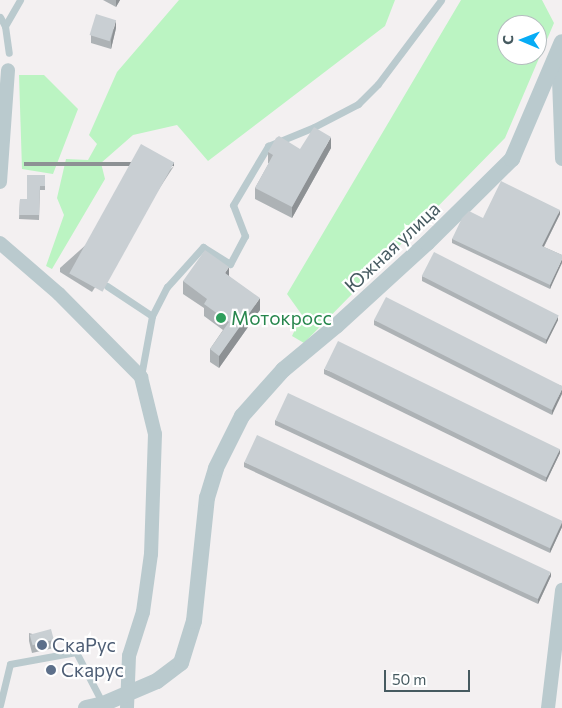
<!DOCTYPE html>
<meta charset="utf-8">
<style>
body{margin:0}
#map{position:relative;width:562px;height:708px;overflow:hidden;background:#f3f0f1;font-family:Commissioner,sans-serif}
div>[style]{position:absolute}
.green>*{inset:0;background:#bbf4c2}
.service>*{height:7px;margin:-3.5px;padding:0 3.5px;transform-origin:3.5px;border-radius:3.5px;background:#bacace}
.minor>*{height:14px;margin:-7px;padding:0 7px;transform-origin:7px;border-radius:7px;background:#bacace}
.tertiary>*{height:16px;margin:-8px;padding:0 8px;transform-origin:8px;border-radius:8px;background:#bacace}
.wall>*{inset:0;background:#adb2b5}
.shaded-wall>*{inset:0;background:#8d9194;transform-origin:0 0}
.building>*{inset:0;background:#c9cfd3;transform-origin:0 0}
.dots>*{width:14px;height:14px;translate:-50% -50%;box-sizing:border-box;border:2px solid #fff;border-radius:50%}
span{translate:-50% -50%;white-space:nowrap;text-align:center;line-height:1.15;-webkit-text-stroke:4.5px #fff;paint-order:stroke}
.street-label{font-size:19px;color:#465a60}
.leisure-label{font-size:19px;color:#27864d}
.left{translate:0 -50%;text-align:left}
.service-label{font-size:19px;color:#4e5e75}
.north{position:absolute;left:497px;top:15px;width:50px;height:50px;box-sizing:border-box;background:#fff;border:1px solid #b5bdbf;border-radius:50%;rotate:271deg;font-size:14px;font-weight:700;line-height:20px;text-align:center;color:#465a60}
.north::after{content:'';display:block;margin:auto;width:18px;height:22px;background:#07acf5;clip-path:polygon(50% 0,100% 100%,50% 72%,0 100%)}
.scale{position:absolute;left:384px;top:670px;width:86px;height:22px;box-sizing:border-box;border:2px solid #465a60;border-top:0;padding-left:6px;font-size:15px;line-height:18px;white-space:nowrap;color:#465a60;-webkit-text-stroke:4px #fff;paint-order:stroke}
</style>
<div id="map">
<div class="green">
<i style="clip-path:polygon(179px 0,395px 0,385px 26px,208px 161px,177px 125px,133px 135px,101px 163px,105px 179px,52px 269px,46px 266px,64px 215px,57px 198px,66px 159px,88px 160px,97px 144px,89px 135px,117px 72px)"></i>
<i style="clip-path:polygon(evenodd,461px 0,542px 0,554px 23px,505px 138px,304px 343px,292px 336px,302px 315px,287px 294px,461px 0,507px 25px,537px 25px,537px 55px,507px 55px,507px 25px)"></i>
<i style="clip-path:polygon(19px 75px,44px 75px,78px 109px,53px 174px,22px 169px)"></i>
</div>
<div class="service">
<i style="left:0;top:17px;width:10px;rotate:61deg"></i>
<i style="left:5px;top:26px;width:30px;rotate:-60deg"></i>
<i style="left:5px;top:26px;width:27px;rotate:82deg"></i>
<i style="left:107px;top:286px;width:54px;rotate:33.7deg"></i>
<i style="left:141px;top:376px;width:61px;rotate:-79.6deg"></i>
<i style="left:152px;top:316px;width:33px;rotate:-63deg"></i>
<i style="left:167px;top:287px;width:54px;rotate:-48deg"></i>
<i style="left:203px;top:247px;width:32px;rotate:32deg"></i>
<i style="left:230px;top:264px;width:32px;rotate:-62deg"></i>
<i style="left:245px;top:236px;width:33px;rotate:-111deg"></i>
<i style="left:233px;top:205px;width:69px;rotate:-59.3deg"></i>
<i style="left:268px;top:146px;width:50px;rotate:-22.4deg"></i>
<i style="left:314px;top:127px;width:50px;rotate:-27.6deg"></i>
<i style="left:358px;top:104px;width:28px;rotate:-45deg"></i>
<i style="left:378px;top:84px;width:105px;rotate:-53.1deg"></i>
<i style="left:0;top:705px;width:42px;rotate:-76.3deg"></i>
<i style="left:10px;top:664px;width:67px;rotate:-10.3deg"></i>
<i style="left:76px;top:652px;width:59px;rotate:62.6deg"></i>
</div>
<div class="minor">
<i style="left:558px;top:54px;width:105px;rotate:87.8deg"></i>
<i style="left:0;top:182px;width:112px;rotate:-85.9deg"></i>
<i style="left:0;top:243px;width:78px;rotate:40.8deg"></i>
<i style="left:59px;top:294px;width:117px;rotate:45.3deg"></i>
<i style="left:141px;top:377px;width:59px;rotate:76.2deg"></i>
<i style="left:155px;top:434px;width:120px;rotate:91.9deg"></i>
<i style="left:151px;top:554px;width:59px;rotate:97.9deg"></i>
<i style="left:143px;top:612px;width:46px;rotate:107.7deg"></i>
<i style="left:129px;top:656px;width:52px;rotate:92.2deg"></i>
<i style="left:548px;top:708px;width:119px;rotate:-83.2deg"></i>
</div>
<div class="tertiary">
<i style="left:86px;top:708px;width:17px;rotate:-13deg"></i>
<i style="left:103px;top:704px;width:59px;rotate:-23.1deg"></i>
<i style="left:157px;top:681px;width:30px;rotate:-37deg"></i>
<i style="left:181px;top:663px;width:44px;rotate:-72.8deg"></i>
<i style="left:194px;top:621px;width:124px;rotate:-84deg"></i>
<i style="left:207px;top:498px;width:31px;rotate:-73deg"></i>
<i style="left:216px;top:468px;width:58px;rotate:-63.4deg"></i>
<i style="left:242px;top:416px;width:62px;rotate:-48.3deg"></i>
<i style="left:283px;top:370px;width:69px;rotate:-39.7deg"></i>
<i style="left:336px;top:326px;width:123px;rotate:-42.4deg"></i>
<i style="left:427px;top:243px;width:120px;rotate:-44.7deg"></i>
<i style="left:512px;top:159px;width:127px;rotate:-66.9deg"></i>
</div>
<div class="wall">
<i style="clip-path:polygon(103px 0,120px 0,116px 7px)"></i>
<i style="clip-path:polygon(116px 28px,111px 49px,91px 43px,91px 35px)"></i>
<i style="clip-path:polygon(331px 148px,292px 218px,255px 199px,255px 188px,269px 163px,268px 163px,268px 152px,300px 149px)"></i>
<i style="clip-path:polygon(174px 166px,92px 292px,60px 272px,60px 268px)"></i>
<i style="clip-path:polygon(45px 175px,45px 190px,40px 190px,39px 220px,19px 219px,20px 199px,27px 199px)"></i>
<i style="clip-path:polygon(560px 214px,544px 247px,562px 255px,550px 289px,452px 243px,452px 239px,483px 218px)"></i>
<i style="clip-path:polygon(229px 276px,260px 310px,219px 368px,210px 362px,210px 349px,223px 330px,204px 316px,204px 308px,183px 294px,183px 281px)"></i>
<i style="clip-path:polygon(422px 276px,558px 320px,546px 344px,422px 281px)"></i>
<i style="clip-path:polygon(374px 320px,562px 386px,552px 415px,374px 325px)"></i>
<i style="clip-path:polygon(324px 369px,560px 453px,546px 482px,324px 374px)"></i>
<i style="clip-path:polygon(275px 420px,562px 522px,562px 527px,550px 553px,275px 425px)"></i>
<i style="clip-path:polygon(244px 462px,551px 576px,538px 604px,244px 467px)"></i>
<i style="clip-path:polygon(29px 633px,54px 640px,54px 648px,32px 653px,29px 641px)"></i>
</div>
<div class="shaded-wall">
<i style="clip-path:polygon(116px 0,120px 0,116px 7px)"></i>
<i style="clip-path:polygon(116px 20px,116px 28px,111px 49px,111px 40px)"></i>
<i style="clip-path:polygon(331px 137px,331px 148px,292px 218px,292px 207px)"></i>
<i style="left:174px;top:162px;width:4px;height:150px;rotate:90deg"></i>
<i style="clip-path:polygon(560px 210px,560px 214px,542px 250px,542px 246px)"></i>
<i style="clip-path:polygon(562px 259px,562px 263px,550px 289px,550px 285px)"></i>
<i style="clip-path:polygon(229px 267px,229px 280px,225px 273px)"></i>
<i style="clip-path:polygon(260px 298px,260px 310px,219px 368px,219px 356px)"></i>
<i style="clip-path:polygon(558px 316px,558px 320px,546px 344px,546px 340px)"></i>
<i style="clip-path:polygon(562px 389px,562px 394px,552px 415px,552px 410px)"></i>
<i style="clip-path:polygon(560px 449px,560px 453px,546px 482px,546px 478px)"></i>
<i style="clip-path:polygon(562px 523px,562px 527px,550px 553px,550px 549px)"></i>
<i style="clip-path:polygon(551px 572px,551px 576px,538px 604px,538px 599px)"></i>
</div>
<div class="building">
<i style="left:96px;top:14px;width:21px;height:22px;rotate:17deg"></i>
<i style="clip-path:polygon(314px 127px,331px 137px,292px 207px,255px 188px,273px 155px,268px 152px,276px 138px,279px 136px,300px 149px)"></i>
<i style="left:141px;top:144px;width:38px;height:148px;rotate:29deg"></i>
<i style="clip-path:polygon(27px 175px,45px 175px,45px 186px,40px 186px,39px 215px,19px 215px,20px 199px,27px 199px)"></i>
<i style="clip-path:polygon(501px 181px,560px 210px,542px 246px,562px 255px,562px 259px,550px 285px,452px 239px,462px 218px,469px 211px,483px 218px)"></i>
<i style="clip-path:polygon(205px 250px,229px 267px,225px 273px,260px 298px,219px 356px,210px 349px,229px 322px,204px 304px,207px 299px,183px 281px)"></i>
<i style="left:434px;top:252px;width:140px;height:27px;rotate:27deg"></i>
<i style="clip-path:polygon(386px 297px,562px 386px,562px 389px,552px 410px,374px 320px)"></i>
<i style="left:338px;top:341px;width:247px;height:31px;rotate:26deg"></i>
<i style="left:288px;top:393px;width:303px;height:30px;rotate:25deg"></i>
<i style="left:257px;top:435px;width:324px;height:30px;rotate:25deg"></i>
<i style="left:51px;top:629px;width:11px;height:22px;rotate:75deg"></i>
</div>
<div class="dots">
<i style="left:221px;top:318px;background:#2e9e5b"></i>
<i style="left:42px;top:645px;background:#5c6f8a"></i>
<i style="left:51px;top:670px;background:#5c6f8a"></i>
</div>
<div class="street-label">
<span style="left:392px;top:247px;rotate:-43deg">Южная улица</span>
</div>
<div class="leisure-label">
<span class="left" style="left:231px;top:318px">Мотокросс</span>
</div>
<div class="service-label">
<span class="left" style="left:52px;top:645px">СкаРус</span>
<span class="left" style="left:61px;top:670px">Скарус</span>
</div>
<div class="north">С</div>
<div class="scale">50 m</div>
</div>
